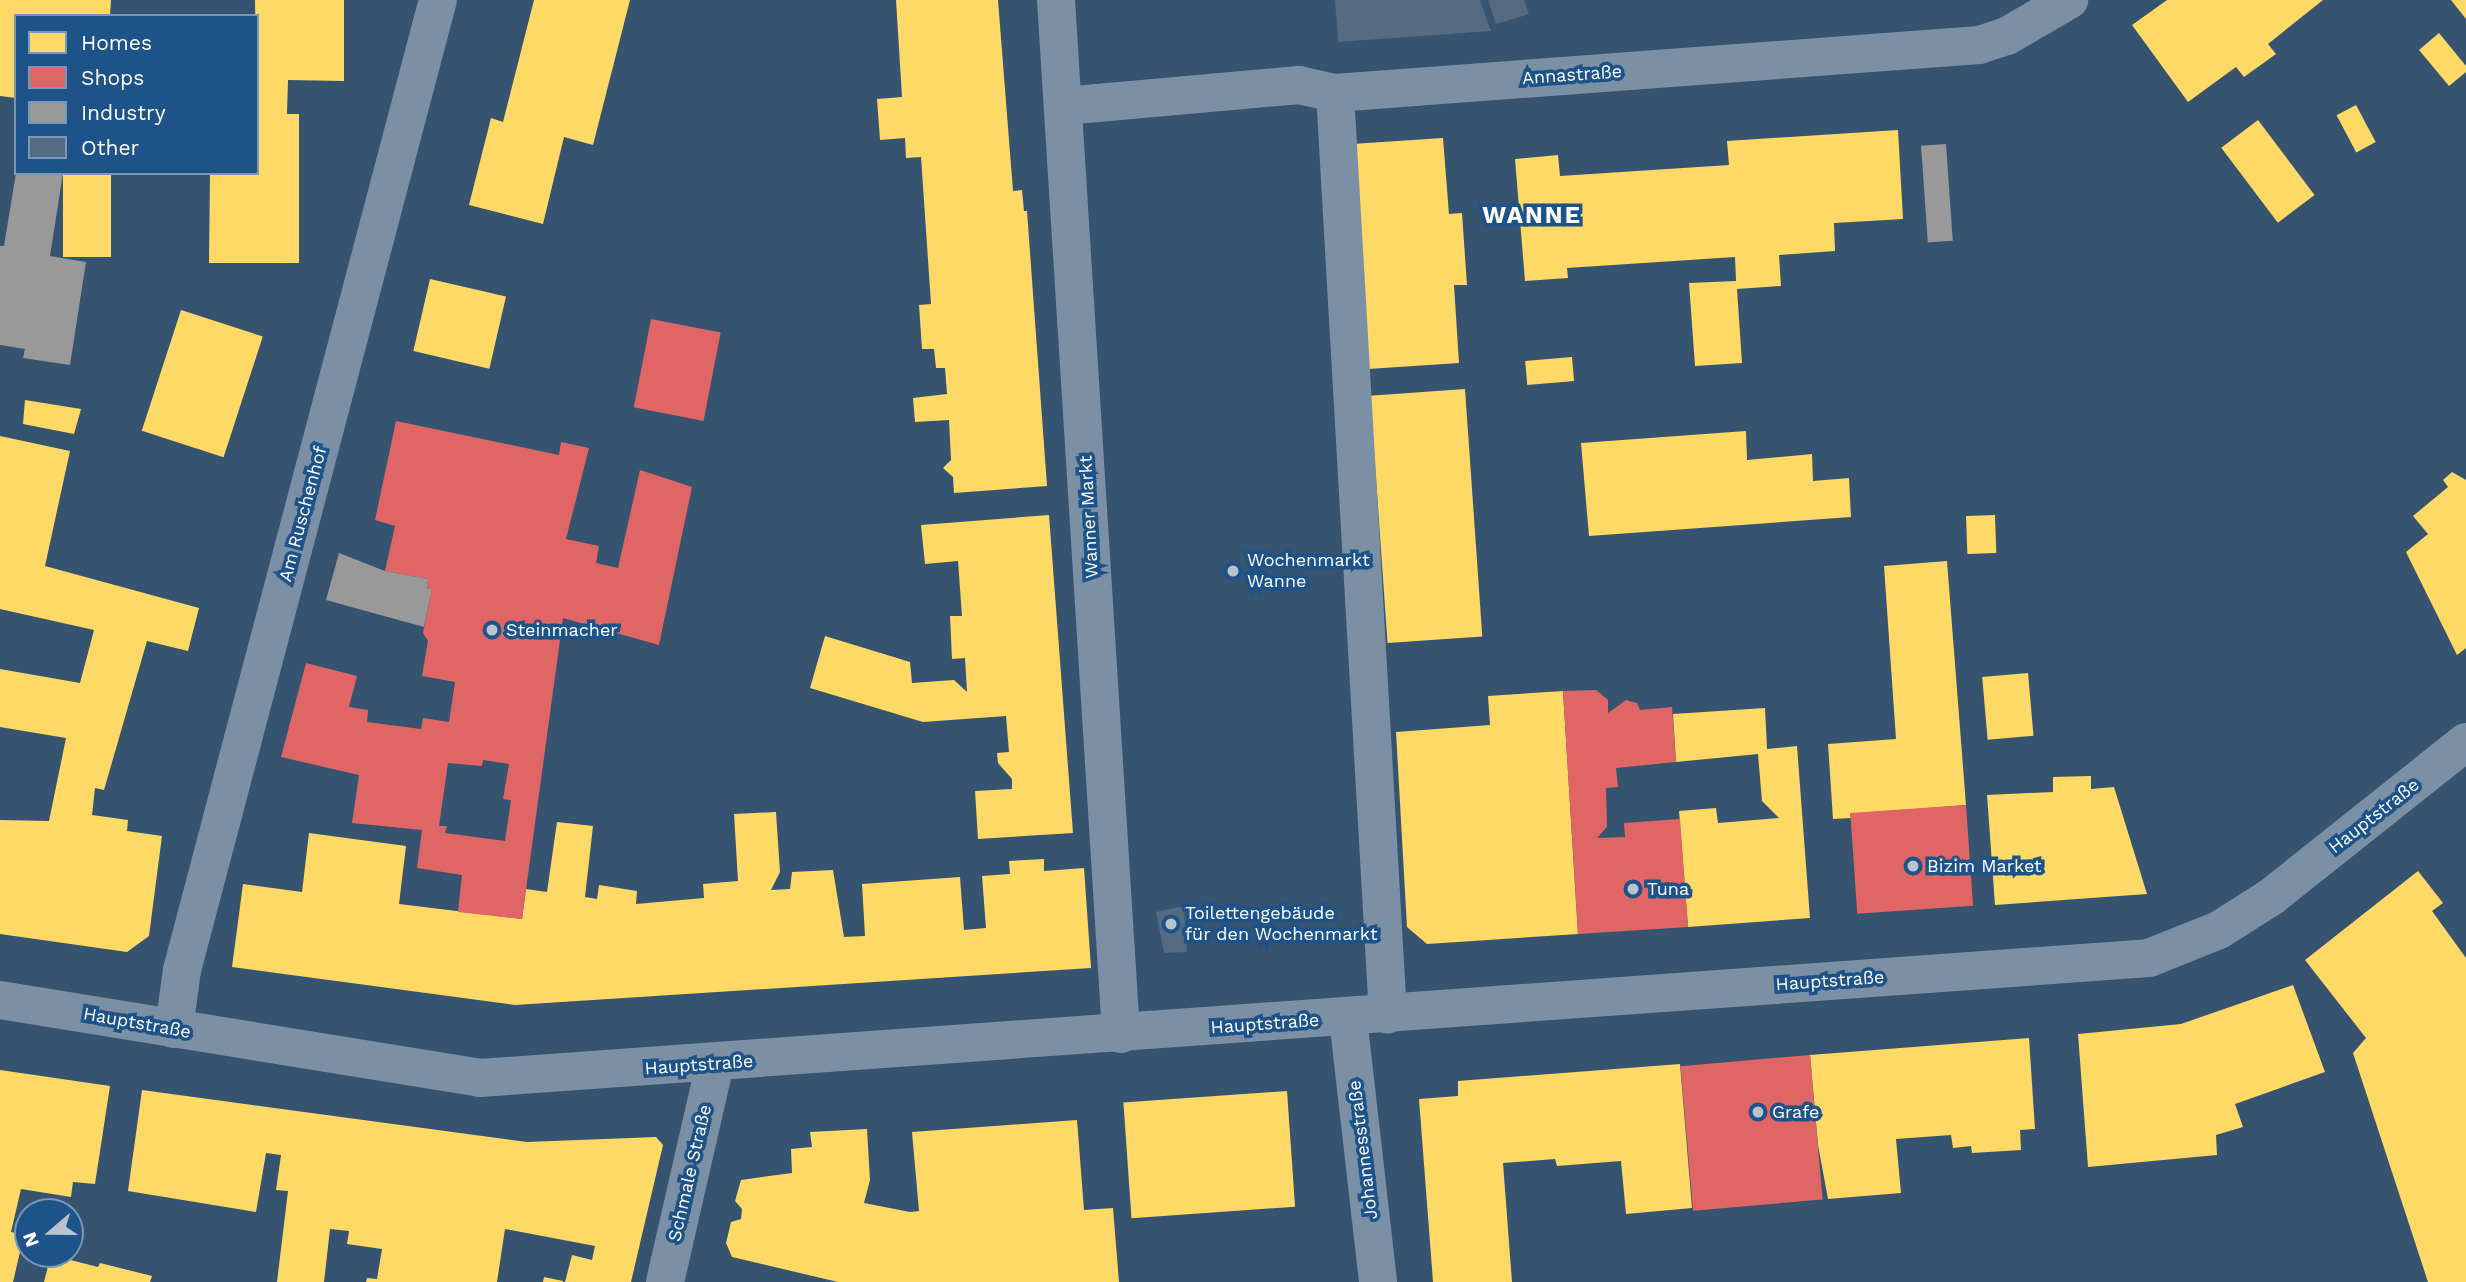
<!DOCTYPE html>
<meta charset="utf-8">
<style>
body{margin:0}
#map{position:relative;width:2466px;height:1282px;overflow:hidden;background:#365370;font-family:"Work Sans",sans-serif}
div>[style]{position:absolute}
.homes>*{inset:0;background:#ffd966;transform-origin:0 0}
.shops>*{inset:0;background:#e06666;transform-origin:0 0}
.industry>*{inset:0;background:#999;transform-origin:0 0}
.building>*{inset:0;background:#546b82}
.minor>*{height:38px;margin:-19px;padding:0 19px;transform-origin:19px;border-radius:19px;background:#7c90a5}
.dots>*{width:19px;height:19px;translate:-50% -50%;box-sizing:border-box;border:4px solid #1d5388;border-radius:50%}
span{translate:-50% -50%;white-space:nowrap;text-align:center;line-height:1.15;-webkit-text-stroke:7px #1d5388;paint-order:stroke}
.street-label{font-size:18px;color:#fff}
.poi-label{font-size:18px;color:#fff}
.left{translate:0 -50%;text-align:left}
.district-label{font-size:24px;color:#fff;font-weight:700;letter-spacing:2px}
.legend{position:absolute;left:14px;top:14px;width:245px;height:161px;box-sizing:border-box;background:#1d5388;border:2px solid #7798b8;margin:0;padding:9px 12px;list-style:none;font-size:21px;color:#fff}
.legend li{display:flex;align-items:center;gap:14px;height:35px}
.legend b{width:35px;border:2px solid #7798b8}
.north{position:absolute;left:14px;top:1198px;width:70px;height:70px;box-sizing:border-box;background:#1d5388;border:2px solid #7798b8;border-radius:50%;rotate:250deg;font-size:19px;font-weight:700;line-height:28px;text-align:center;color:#fff}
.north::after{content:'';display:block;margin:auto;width:24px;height:32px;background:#b9c3cd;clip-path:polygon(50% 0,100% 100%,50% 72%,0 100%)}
</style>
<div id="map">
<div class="homes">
<i style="clip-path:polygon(0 0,111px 0,110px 16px,16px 16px,16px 98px,0 96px)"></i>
<i style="clip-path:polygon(255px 0,344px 0,344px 81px,288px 80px,287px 114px,299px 114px,299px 263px,209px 263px,210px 173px,257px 173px)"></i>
<i style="clip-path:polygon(534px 0,630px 0,593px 145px,564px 137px,543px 224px,469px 205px,491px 118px,503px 122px)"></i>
<i style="clip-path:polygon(896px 0,998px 0,1013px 191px,1022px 190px,1024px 211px,1027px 211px,1047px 486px,954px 493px,953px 477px,943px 468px,951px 460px,949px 420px,915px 422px,913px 398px,947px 394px,945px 368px,936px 368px,934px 349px,922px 349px,919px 305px,931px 304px,921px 157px,906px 158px,905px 138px,880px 140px,877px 99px,902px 97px)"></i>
<i style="clip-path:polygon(2167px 0,2323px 0,2268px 44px,2276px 54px,2244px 77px,2236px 67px,2188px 102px,2132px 25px)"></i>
<i style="clip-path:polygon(2451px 0,2466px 0,2466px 19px)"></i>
<i style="clip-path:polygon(2439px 33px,2466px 66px,2466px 72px,2449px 86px,2419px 50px)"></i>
<i style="left:2356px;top:105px;width:42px;height:22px;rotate:62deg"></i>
<i style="left:2258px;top:120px;width:94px;height:46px;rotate:53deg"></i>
<i style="clip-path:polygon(1898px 130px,1903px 219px,1834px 223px,1835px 251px,1779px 255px,1781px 286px,1737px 289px,1742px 363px,1695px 366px,1689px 283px,1736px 281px,1735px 257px,1567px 268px,1568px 278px,1525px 281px,1515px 159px,1558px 155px,1560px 176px,1729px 165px,1727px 141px)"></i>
<i style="clip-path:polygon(1443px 138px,1449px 214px,1462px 213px,1467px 285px,1454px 285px,1459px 363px,1368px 369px,1352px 144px)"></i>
<i style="left:63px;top:173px;width:48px;height:84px"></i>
<i style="left:430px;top:279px;width:78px;height:74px;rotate:13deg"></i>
<i style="left:181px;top:310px;width:86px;height:127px;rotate:18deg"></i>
<i style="left:1572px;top:357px;width:24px;height:47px;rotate:85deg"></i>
<i style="left:1465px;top:389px;width:248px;height:95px;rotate:86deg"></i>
<i style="clip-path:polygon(25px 400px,81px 409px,74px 434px,23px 424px)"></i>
<i style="clip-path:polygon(1746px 431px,1747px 460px,1812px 454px,1813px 481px,1849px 478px,1851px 517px,1589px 536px,1581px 443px)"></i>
<i style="clip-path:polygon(0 436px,70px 451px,45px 566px,199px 608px,188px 651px,147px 641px,104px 790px,95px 788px,92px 815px,128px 820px,127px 831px,162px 836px,149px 936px,127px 952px,0 934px,0 820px,49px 821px,66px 738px,0 727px,0 669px,80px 683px,94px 630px,0 609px)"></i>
<i style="clip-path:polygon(2452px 472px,2466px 480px,2466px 648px,2457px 655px,2406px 552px,2428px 534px,2413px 516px,2448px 487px,2443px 480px)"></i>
<i style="clip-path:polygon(1049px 515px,1073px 833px,978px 839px,975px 791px,1012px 789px,1012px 779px,998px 763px,997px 753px,1009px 752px,1006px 716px,923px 722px,810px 688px,825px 636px,910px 662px,912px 683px,954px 680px,967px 692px,965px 658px,952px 659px,950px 616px,962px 616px,958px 561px,925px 564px,921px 525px)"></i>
<i style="left:1995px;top:515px;width:38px;height:29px;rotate:88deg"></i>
<i style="clip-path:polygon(1947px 561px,1966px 805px,1850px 814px,1851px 818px,1833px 819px,1828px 744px,1896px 739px,1884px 566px)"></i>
<i style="left:2028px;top:673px;width:63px;height:46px;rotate:85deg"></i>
<i style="clip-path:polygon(1563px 691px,1578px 934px,1427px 944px,1407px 927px,1396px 732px,1490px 725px,1488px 696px)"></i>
<i style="clip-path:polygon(1765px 708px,1767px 749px,1797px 746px,1810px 918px,1688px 927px,1679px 811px,1716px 808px,1718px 823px,1779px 818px,1762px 801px,1758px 754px,1676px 762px,1673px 714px)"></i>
<i style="clip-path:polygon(2091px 776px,2091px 789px,2114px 787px,2147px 894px,1995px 905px,1987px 795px,2053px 792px,2053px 777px)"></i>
<i style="clip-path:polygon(776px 812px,780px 872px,771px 890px,790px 889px,792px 872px,833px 870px,844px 937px,865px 936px,862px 884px,960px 877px,964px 930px,986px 928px,982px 876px,1010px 874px,1009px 861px,1044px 859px,1044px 871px,1084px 868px,1091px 968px,515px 1005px,232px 967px,243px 884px,302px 892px,309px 833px,406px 846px,399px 904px,522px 919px,526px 889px,547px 892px,557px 822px,593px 826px,585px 897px,597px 899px,599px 885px,637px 891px,636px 904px,704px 898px,703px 884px,738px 881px,734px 814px)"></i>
<i style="clip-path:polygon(2418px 871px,2443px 903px,2432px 911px,2466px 958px,2466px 1282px,2428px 1282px,2353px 1053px,2366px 1038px,2305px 960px)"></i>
<i style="clip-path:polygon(2293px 985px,2325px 1072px,2235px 1104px,2243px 1127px,2216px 1135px,2217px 1155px,2088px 1167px,2078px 1034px,2181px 1024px)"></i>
<i style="clip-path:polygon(2029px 1038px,2035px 1129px,2020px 1130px,2021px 1150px,1972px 1153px,1971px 1146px,1953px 1148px,1951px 1135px,1896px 1139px,1901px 1193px,1828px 1199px,1818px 1145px,1810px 1055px)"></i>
<i style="clip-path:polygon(1680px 1064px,1692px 1208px,1626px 1214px,1621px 1161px,1557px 1166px,1555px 1159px,1503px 1163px,1512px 1282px,1433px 1282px,1419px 1099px,1458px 1096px,1458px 1081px)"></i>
<i style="clip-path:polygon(0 1070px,110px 1086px,95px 1184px,73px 1182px,71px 1197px,21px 1189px,11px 1232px,24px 1235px,13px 1282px,0 1282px)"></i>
<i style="clip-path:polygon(142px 1090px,527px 1142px,656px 1137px,663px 1145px,631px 1282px,565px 1282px,572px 1255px,592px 1260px,595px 1246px,505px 1229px,497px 1282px,366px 1282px,367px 1278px,377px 1279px,382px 1249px,347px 1244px,349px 1231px,330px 1229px,324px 1282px,277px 1282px,288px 1191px,276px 1190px,281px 1155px,266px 1153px,256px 1212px,128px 1191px)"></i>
<i style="left:1287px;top:1091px;width:116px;height:164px;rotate:86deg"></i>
<i style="clip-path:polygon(1077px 1120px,1084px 1210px,1113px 1208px,1119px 1282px,838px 1282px,732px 1257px,726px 1243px,731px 1222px,741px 1219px,742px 1209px,735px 1201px,741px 1180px,792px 1173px,791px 1149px,812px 1147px,810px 1132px,867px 1129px,870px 1180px,864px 1203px,910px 1212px,919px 1211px,912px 1132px)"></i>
<i style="clip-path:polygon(51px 1255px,98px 1267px,100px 1263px,152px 1276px,150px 1282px,44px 1282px)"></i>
<i style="clip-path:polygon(544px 1277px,563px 1281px,563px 1282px,543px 1282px)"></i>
</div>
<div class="shops">
<i style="left:651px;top:319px;width:71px;height:90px;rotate:11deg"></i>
<i style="clip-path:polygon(evenodd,396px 421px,559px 455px,561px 442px,589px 448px,566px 539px,599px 546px,596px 563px,618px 568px,640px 470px,692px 487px,659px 645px,563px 618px,522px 919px,458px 912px,462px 875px,417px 868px,422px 830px,352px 823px,359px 775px,281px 757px,306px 663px,357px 676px,349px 707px,368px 710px,367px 722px,421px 729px,423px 718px,449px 722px,455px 682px,422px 676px,428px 641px,423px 633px,432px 589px,427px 589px,428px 579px,385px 571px,395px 526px,375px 520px,396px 421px,483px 760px,509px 764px,503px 799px,511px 800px,505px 841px,445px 833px,447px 826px,439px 826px,448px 763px,482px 766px,483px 760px)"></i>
<i style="clip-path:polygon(1596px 690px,1608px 700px,1608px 713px,1626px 700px,1637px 703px,1640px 710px,1672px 707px,1676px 762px,1616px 768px,1618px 787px,1606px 788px,1607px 827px,1597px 838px,1625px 837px,1624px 823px,1680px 819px,1688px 927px,1578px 934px,1563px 691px)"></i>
<i style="left:1966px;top:805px;width:101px;height:116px;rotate:86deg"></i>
<i style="left:1810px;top:1055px;width:145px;height:130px;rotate:85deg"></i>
</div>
<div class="industry">
<i style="left:1946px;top:144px;width:97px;height:25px;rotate:86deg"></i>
<i style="clip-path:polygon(16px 173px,63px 173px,50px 256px,86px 262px,70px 365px,23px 358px,25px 349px,0 345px,0 246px,4px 246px)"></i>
<i style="clip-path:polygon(339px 553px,385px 571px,428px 579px,427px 589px,432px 589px,424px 627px,326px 600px)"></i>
</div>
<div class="building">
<i style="clip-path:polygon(1335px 0,1480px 0,1491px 31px,1338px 42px)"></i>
<i style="clip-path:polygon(1488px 0,1524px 0,1529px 14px,1496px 24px)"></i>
<i style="clip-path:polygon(1179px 907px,1184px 910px,1187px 952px,1164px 953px,1156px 912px)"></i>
</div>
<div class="minor">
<i style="left:1056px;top:0;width:1036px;rotate:86.4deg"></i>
<i style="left:1335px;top:93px;width:923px;rotate:86.71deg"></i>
<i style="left:1064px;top:106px;width:236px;rotate:-5.1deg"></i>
<i style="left:1299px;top:85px;width:37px;rotate:13deg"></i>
<i style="left:1335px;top:93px;width:646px;rotate:-4.26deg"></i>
<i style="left:1979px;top:45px;width:29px;rotate:-18deg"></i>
<i style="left:2007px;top:36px;width:72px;rotate:-30.1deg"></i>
<i style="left:0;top:1000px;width:486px;rotate:9.2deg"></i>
<i style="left:480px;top:1078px;width:1673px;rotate:-4.11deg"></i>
<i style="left:2149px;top:958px;width:75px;rotate:-21.8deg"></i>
<i style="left:2219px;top:930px;width:62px;rotate:-32.4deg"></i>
<i style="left:2271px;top:897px;width:249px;rotate:-38.5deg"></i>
<i style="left:1348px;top:1018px;width:266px;rotate:83.5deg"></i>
<i style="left:174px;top:1029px;width:60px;rotate:-82.3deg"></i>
<i style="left:182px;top:970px;width:1003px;rotate:-75.22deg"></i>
<i style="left:665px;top:1282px;width:224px;rotate:-77.1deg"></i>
</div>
<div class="dots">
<i style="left:1233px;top:571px;background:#b9c3cd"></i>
<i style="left:492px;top:630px;background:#b9c3cd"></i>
<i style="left:1913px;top:866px;background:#b9c3cd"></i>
<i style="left:1633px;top:889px;background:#b9c3cd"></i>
<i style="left:1171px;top:924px;background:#b9c3cd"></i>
<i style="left:1758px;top:1112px;background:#b9c3cd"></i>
</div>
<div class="street-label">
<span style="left:1572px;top:75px;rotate:-4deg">Annastraße</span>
<span style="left:303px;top:514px;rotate:-75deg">Am Ruschenhof</span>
<span style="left:1089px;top:517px;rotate:-93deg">Wanner Markt</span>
<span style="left:2374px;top:816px;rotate:-38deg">Hauptstraße</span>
<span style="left:1830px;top:981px;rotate:-4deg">Hauptstraße</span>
<span style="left:137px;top:1023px;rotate:10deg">Hauptstraße</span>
<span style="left:1265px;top:1024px;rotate:-4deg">Hauptstraße</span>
<span style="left:699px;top:1065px;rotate:-4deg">Hauptstraße</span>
<span style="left:1363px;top:1150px;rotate:-97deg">Johannesstraße</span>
<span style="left:690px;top:1173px;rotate:-77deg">Schmale Straße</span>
</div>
<div class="poi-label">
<span class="left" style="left:1247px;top:571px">Wochenmarkt<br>Wanne</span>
<span class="left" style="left:506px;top:630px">Steinmacher</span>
<span class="left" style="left:1927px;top:866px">Bizim Market</span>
<span class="left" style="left:1647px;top:889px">Tuna</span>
<span class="left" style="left:1185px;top:924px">Toilettengebäude<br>für den Wochenmarkt</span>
<span class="left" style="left:1772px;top:1112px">Grafe</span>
</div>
<div class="district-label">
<span style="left:1532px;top:216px">WANNE</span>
</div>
<ul class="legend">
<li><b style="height:19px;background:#ffd966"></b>Homes</li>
<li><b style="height:19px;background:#e06666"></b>Shops</li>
<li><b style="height:19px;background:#999"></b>Industry</li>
<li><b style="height:19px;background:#546b82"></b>Other</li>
</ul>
<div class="north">N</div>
</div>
